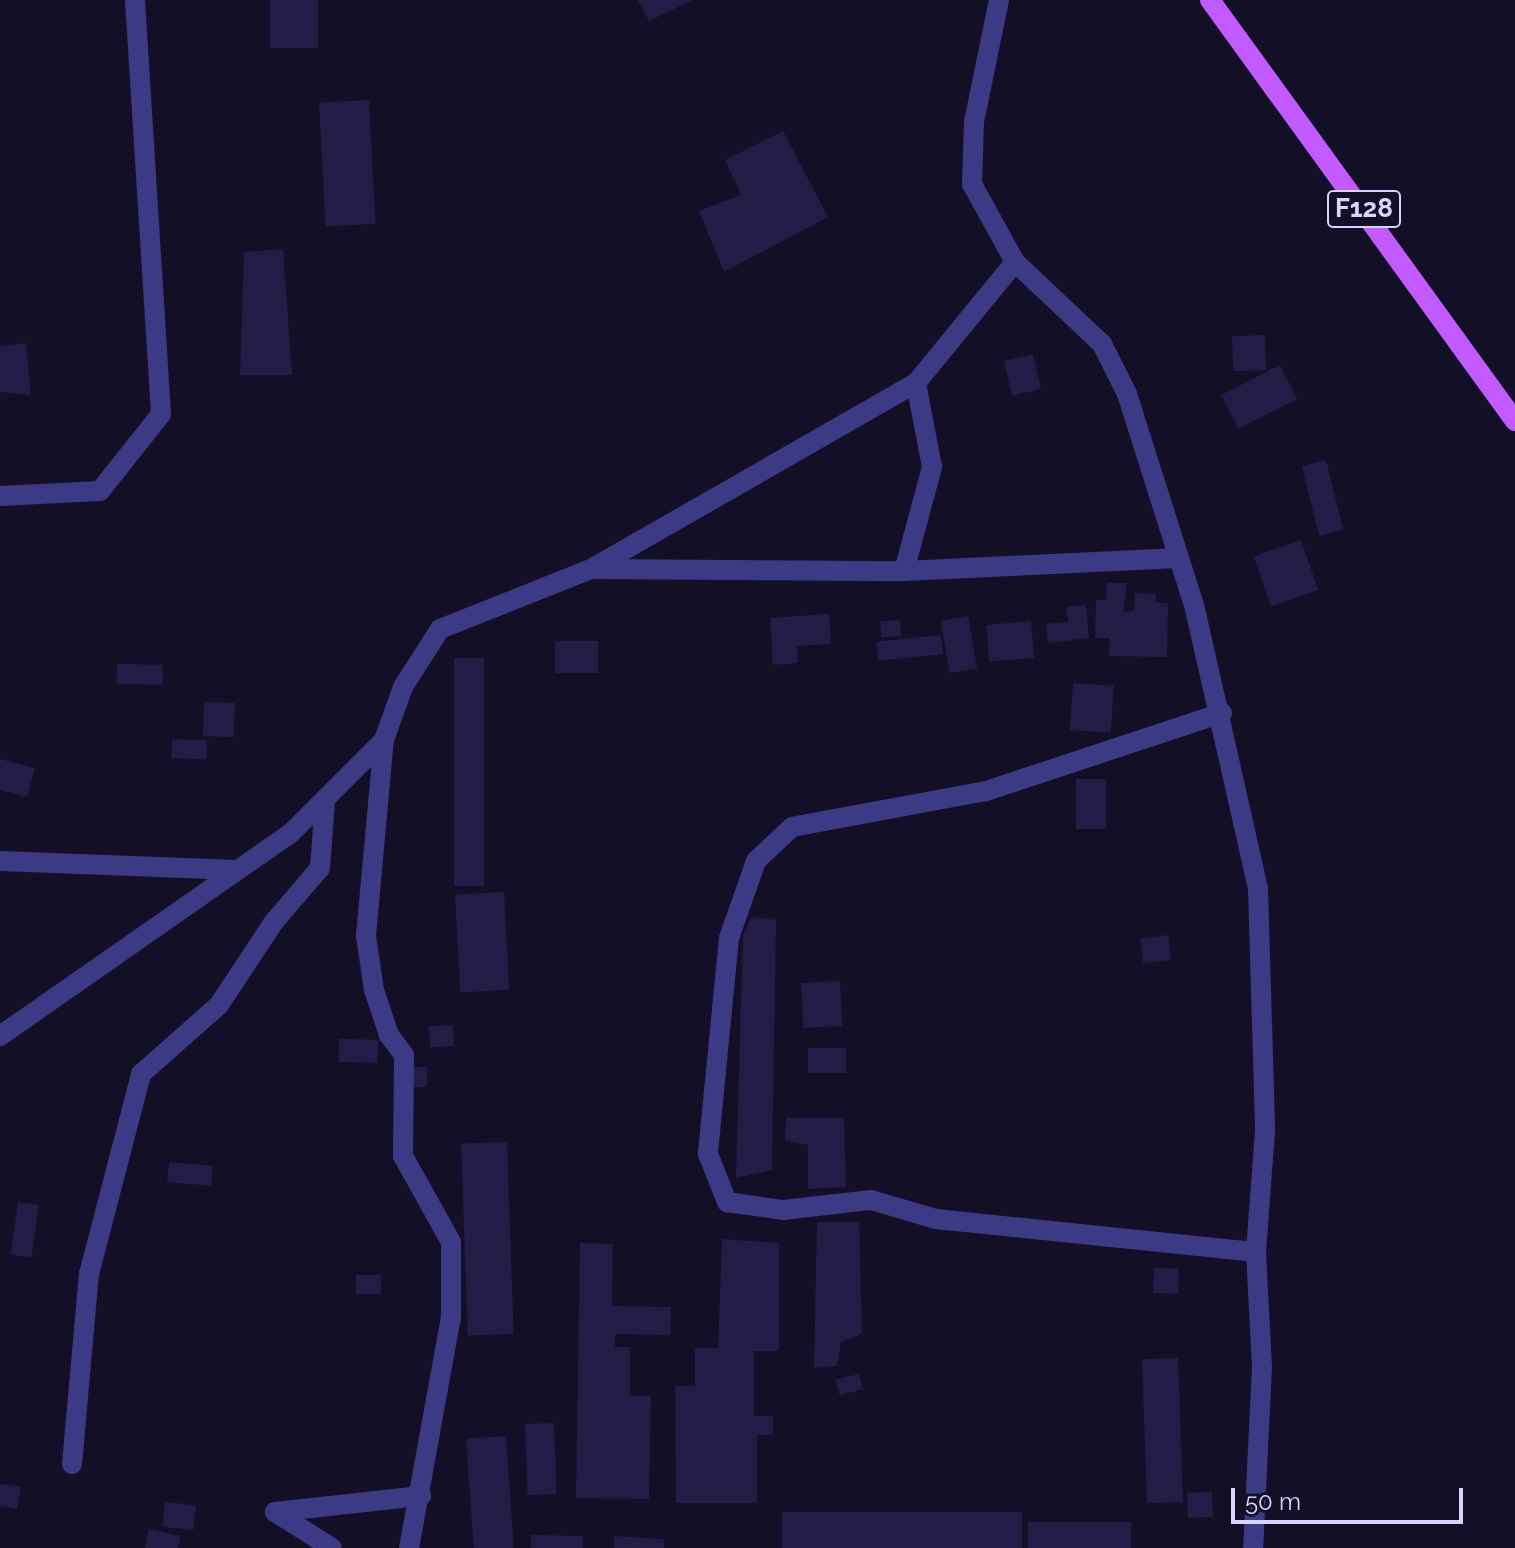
<!DOCTYPE html>
<style>
body{margin:0}
#map{position:relative;width:1515px;height:1548px;overflow:hidden;background:#130f26;font-family:Raleway,sans-serif}
div>[style]{position:absolute}
.building>*{inset:0;background:#241b47;transform-origin:0 0}
.minor>*{height:20px;margin:-10px;padding:0 10px;transform-origin:10px;border-radius:10px;background:#3d3a85}
.major>*{height:20px;margin:-10px;padding:0 10px;transform-origin:10px;border-radius:10px;background:#c25bff}
span{translate:-50% -50%;white-space:nowrap;text-align:center;line-height:1.15;-webkit-text-stroke:8px #130f26;paint-order:stroke}
.shield-label span{padding:2px 6px;background:#130f26;border:2px solid;border-radius:6px;-webkit-text-stroke-width:0}
.shield-label{font-size:26px;color:#d9d4ff;font-weight:700}
.scale{position:absolute;left:1231px;top:1488px;width:232px;height:36px;box-sizing:border-box;border:4px solid #d9d4ff;border-top:0;padding-left:10px;font-size:24px;line-height:28px;white-space:nowrap;color:#d9d4ff;-webkit-text-stroke:6px #130f26;paint-order:stroke}
</style>
<div id="map">
<div class="building">
<i style="left:270px;top:0;width:48px;height:48px"></i>
<i style="clip-path:polygon(638px 0,693px 0,649px 21px)"></i>
<i style="left:369px;top:100px;width:124px;height:50px;rotate:87deg"></i>
<i style="clip-path:polygon(783px 131px,828px 217px,724px 272px,699px 211px,741px 195px,725px 160px)"></i>
<i style="clip-path:polygon(283px 249px,292px 375px,240px 375px,244px 252px)"></i>
<i style="left:1265px;top:335px;width:35px;height:33px;rotate:88deg"></i>
<i style="clip-path:polygon(26px 343px,31px 395px,0 392px,0 346px)"></i>
<i style="left:1033px;top:354px;width:36px;height:30px;rotate:77deg"></i>
<i style="left:1280px;top:365px;width:38px;height:66px;rotate:63deg"></i>
<i style="left:1326px;top:460px;width:72px;height:25px;rotate:76deg"></i>
<i style="left:1301px;top:540px;width:53px;height:50px;rotate:71deg"></i>
<i style="clip-path:polygon(1107px 583px,1127px 583px,1123px 613px,1134px 610px,1135px 593px,1156px 594px,1155px 602px,1168px 603px,1167px 657px,1109px 656px,1110px 638px,1095px 638px,1096px 600px,1106px 600px)"></i>
<i style="clip-path:polygon(1086px 605px,1089px 638px,1048px 643px,1046px 624px,1068px 622px,1066px 607px)"></i>
<i style="clip-path:polygon(829px 614px,831px 644px,797px 646px,798px 663px,773px 665px,770px 618px)"></i>
<i style="left:968px;top:616px;width:53px;height:28px;rotate:80deg"></i>
<i style="left:900px;top:620px;width:16px;height:20px;rotate:86deg"></i>
<i style="left:1031px;top:621px;width:37px;height:45px;rotate:85deg"></i>
<i style="left:941px;top:635px;width:19px;height:65px;rotate:84deg"></i>
<i style="left:555px;top:641px;width:43px;height:32px"></i>
<i style="left:454px;top:658px;width:30px;height:228px"></i>
<i style="left:117px;top:664px;width:46px;height:20px;rotate:1deg"></i>
<i style="left:1073px;top:683px;width:41px;height:47px;rotate:4deg"></i>
<i style="left:204px;top:702px;width:31px;height:34px;rotate:2deg"></i>
<i style="left:172px;top:739px;width:35px;height:19px;rotate:2deg"></i>
<i style="clip-path:polygon(0 759px,35px 768px,27px 797px,0 790px)"></i>
<i style="left:1076px;top:779px;width:30px;height:50px"></i>
<i style="left:504px;top:892px;width:98px;height:49px;rotate:87deg"></i>
<i style="clip-path:polygon(752px 917px,776px 920px,772px 1170px,736px 1178px,743px 934px)"></i>
<i style="left:1168px;top:935px;width:25px;height:28px;rotate:83deg"></i>
<i style="left:840px;top:981px;width:45px;height:39px;rotate:87deg"></i>
<i style="left:453px;top:1025px;width:21px;height:24px;rotate:87deg"></i>
<i style="left:339px;top:1039px;width:39px;height:23px;rotate:1deg"></i>
<i style="left:808px;top:1048px;width:38px;height:25px"></i>
<i style="left:414px;top:1067px;width:13px;height:20px"></i>
<i style="clip-path:polygon(786px 1118px,844px 1118px,846px 1187px,808px 1189px,808px 1145px,785px 1141px)"></i>
<i style="left:507px;top:1142px;width:192px;height:46px;rotate:88deg"></i>
<i style="left:169px;top:1162px;width:44px;height:20px;rotate:5deg"></i>
<i style="left:18px;top:1202px;width:21px;height:53px;rotate:8deg"></i>
<i style="clip-path:polygon(817px 1222px,859px 1222px,862px 1334px,841px 1342px,837px 1366px,814px 1368px)"></i>
<i style="clip-path:polygon(722px 1239px,779px 1243px,779px 1351px,754px 1351px,754px 1416px,773px 1416px,773px 1435px,757px 1435px,757px 1503px,676px 1503px,675px 1386px,695px 1386px,695px 1348px,718px 1348px)"></i>
<i style="clip-path:polygon(580px 1243px,613px 1244px,612px 1306px,671px 1307px,670px 1335px,615px 1334px,615px 1347px,630px 1347px,630px 1396px,651px 1396px,649px 1499px,576px 1498px)"></i>
<i style="left:1154px;top:1268px;width:25px;height:25px;rotate:2deg"></i>
<i style="left:381px;top:1275px;width:19px;height:25px;rotate:90deg"></i>
<i style="left:1178px;top:1358px;width:144px;height:36px;rotate:88deg"></i>
<i style="left:859px;top:1374px;width:16px;height:24px;rotate:76deg"></i>
<i style="left:554px;top:1423px;width:71px;height:29px;rotate:88deg"></i>
<i style="left:506px;top:1436px;width:112px;height:40px;rotate:86deg"></i>
<i style="clip-path:polygon(0 1484px,21px 1487px,17px 1509px,0 1506px)"></i>
<i style="left:1212px;top:1492px;width:25px;height:25px;rotate:88deg"></i>
<i style="left:165px;top:1502px;width:31px;height:25px;rotate:6deg"></i>
<i style="left:782px;top:1512px;width:240px;height:36px"></i>
<i style="left:1131px;top:1522px;width:26px;height:103px;rotate:90deg"></i>
<i style="clip-path:polygon(149px 1529px,180px 1536px,178px 1548px,145px 1548px)"></i>
<i style="left:531px;top:1535px;width:52px;height:13px;rotate:1deg"></i>
<i style="clip-path:polygon(614px 1536px,664px 1539px,664px 1548px,614px 1548px)"></i>
</div>
<div class="minor">
<i style="left:999px;top:0;width:125px;rotate:101.6deg"></i>
<i style="left:974px;top:122px;width:62px;rotate:91.8deg"></i>
<i style="left:972px;top:184px;width:89px;rotate:61.1deg"></i>
<i style="left:1015px;top:262px;width:120px;rotate:43.3deg"></i>
<i style="left:1102px;top:344px;width:56px;rotate:63.4deg"></i>
<i style="left:1127px;top:394px;width:225px;rotate:72.4deg"></i>
<i style="left:1195px;top:609px;width:287px;rotate:77.3deg"></i>
<i style="left:1258px;top:889px;width:242px;rotate:88.3deg"></i>
<i style="left:1265px;top:1131px;width:121px;rotate:94.3deg"></i>
<i style="left:1256px;top:1252px;width:115px;rotate:87deg"></i>
<i style="left:1262px;top:1367px;width:181px;rotate:92.8deg"></i>
<i style="left:0;top:496px;width:100px;rotate:-2.9deg"></i>
<i style="left:100px;top:491px;width:98px;rotate:-51.6deg"></i>
<i style="left:161px;top:414px;width:415px;rotate:-93.6deg"></i>
<i style="left:595px;top:569px;width:309px;rotate:0.4deg"></i>
<i style="left:904px;top:571px;width:275px;rotate:-2.7deg"></i>
<i style="left:904px;top:571px;width:108px;rotate:-74.9deg"></i>
<i style="left:932px;top:467px;width:86px;rotate:-100.8deg"></i>
<i style="left:1222px;top:713px;width:249px;rotate:161.7deg"></i>
<i style="left:986px;top:791px;width:197px;rotate:169.5deg"></i>
<i style="left:792px;top:827px;width:50px;rotate:136.6deg"></i>
<i style="left:756px;top:861px;width:82px;rotate:109.3deg"></i>
<i style="left:729px;top:938px;width:217px;rotate:95.6deg"></i>
<i style="left:708px;top:1154px;width:52px;rotate:68.4deg"></i>
<i style="left:727px;top:1202px;width:57px;rotate:8.1deg"></i>
<i style="left:783px;top:1210px;width:89px;rotate:-6.5deg"></i>
<i style="left:871px;top:1200px;width:68px;rotate:16.3deg"></i>
<i style="left:936px;top:1219px;width:322px;rotate:5.9deg"></i>
<i style="left:0;top:861px;width:237px;rotate:2.2deg"></i>
<i style="left:0;top:1036px;width:353px;rotate:-34.9deg"></i>
<i style="left:290px;top:834px;width:133px;rotate:-45deg"></i>
<i style="left:72px;top:1464px;width:191px;rotate:-84.9deg"></i>
<i style="left:89px;top:1274px;width:207px;rotate:-75.4deg"></i>
<i style="left:141px;top:1074px;width:104px;rotate:-41.5deg"></i>
<i style="left:219px;top:1005px;width:98px;rotate:-56.6deg"></i>
<i style="left:273px;top:923px;width:72px;rotate:-49.5deg"></i>
<i style="left:320px;top:868px;width:68px;rotate:-85.8deg"></i>
<i style="left:275px;top:1512px;width:147px;rotate:-6.3deg"></i>
<i style="left:275px;top:1512px;width:67px;rotate:32.3deg"></i>
<i style="left:409px;top:1548px;width:234px;rotate:-79.7deg"></i>
<i style="left:451px;top:1318px;width:76px;rotate:-90deg"></i>
<i style="left:451px;top:1242px;width:98px;rotate:-119.2deg"></i>
<i style="left:403px;top:1156px;width:101px;rotate:-89.4deg"></i>
<i style="left:404px;top:1055px;width:25px;rotate:-127deg"></i>
<i style="left:389px;top:1035px;width:47px;rotate:-108.4deg"></i>
<i style="left:374px;top:990px;width:55px;rotate:-98.4deg"></i>
<i style="left:366px;top:936px;width:197px;rotate:-84.8deg"></i>
<i style="left:384px;top:740px;width:56px;rotate:-70.3deg"></i>
<i style="left:403px;top:687px;width:69px;rotate:-57.5deg"></i>
<i style="left:440px;top:629px;width:162px;rotate:-21.7deg"></i>
<i style="left:591px;top:569px;width:374px;rotate:-29.8deg"></i>
<i style="left:916px;top:383px;width:156px;rotate:-50.7deg"></i>
</div>
<div class="major">
<i style="left:1210px;top:0;width:520px;rotate:54.08deg"></i>
</div>
<div class="shield-label">
<span style="left:1364px;top:209px">F128</span>
</div>
<div class="scale">50 m</div>
</div>
